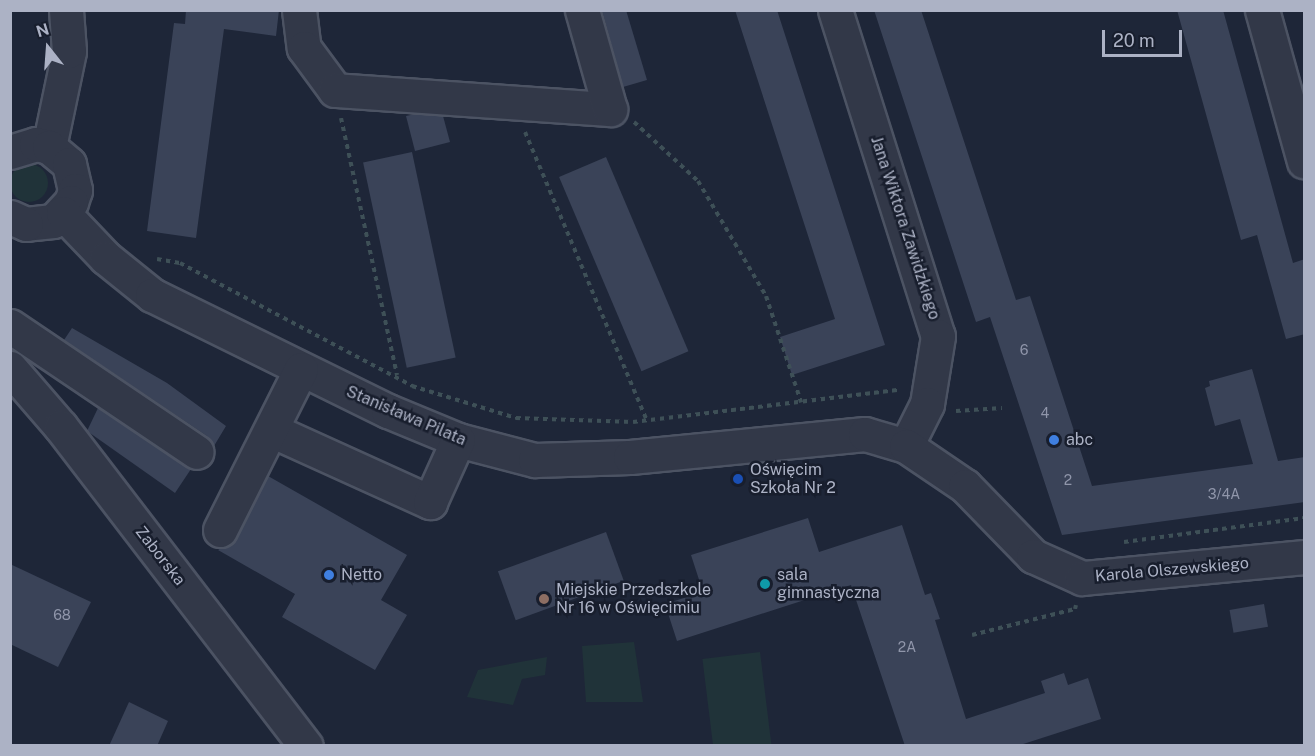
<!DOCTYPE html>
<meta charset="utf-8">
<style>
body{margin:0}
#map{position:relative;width:1315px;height:756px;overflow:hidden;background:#1e2638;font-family:"Public Sans",sans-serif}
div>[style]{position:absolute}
.green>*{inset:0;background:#203339;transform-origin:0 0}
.round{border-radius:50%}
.building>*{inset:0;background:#3a4358;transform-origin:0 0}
.path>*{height:4px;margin-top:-2px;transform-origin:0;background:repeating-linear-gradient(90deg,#3e5057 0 4.5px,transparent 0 9px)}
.roads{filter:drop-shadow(2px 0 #4c5363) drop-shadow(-2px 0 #4c5363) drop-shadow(0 2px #4c5363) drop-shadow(0 -2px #4c5363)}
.minor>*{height:33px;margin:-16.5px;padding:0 16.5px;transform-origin:16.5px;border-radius:16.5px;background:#323848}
.dots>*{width:16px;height:16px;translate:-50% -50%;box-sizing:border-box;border:3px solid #181e2d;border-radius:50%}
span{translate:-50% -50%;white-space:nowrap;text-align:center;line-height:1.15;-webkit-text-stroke:5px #181e2d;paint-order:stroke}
.number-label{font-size:14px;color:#9096aa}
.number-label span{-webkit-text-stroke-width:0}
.street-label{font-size:16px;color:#acb2c5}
.poi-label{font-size:16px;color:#acb2c5}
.left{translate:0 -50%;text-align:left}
.frame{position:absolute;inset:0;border:12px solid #acb2c5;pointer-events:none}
.north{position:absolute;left:18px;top:18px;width:60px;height:60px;-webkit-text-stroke:4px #181e2d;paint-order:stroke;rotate:343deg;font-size:16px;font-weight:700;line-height:24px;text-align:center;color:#acb2c5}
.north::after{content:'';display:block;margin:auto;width:21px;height:27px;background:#acb2c5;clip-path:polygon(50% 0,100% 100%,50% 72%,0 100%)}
.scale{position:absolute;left:1102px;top:30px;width:80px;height:27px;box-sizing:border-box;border:3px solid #acb2c5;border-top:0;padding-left:8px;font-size:18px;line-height:21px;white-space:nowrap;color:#acb2c5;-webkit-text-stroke:4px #181e2d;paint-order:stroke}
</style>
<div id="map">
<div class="green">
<i class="round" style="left:10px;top:164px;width:38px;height:38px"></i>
<i style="clip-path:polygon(634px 642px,643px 702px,586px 702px,582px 646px)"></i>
<i style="left:760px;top:652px;width:94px;height:58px;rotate:83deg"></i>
<i style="clip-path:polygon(547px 657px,545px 675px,522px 679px,513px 705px,467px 697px,478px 670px)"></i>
</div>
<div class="building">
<i style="clip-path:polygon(186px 10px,279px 10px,276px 36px,224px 29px,196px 238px,147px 231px,174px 23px,185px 24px)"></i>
<i style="clip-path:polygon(602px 10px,626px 10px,647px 80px,623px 87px)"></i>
<i style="clip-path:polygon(735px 10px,777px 10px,885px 345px,792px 375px,780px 337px,835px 319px)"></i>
<i style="clip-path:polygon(874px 10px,921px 10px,1016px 300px,1030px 296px,1092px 486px,1253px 464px,1240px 419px,1215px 426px,1205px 388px,1210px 386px,1209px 381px,1252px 369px,1278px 461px,1305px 457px,1305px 502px,1062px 535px,990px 317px,976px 322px)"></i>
<i style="clip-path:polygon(1177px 10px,1223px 10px,1293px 263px,1305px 259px,1305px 334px,1286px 339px,1257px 235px,1241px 240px)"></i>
<i style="clip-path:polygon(415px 114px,443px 116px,450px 142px,415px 151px,406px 116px)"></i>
<i style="left:412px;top:152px;width:210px;height:50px;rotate:78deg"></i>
<i style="left:606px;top:157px;width:211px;height:51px;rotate:67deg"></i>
<i style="clip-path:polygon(72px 328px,167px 383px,226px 426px,214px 446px,207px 436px,64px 340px)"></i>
<i style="clip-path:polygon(98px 408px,191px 469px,175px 493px,87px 431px)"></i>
<i style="clip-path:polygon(268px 476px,407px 555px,381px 600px,407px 615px,375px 670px,282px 617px,295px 594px,218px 550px,236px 539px)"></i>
<i style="clip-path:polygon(808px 518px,819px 552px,902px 525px,925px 595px,931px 593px,940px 619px,935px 620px,966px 719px,1045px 693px,1041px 681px,1064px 673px,1068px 685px,1088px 678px,1101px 719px,1017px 746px,905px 746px,851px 585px,677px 641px,665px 604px,703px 592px,691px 555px)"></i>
<i style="left:606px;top:532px;width:52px;height:115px;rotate:70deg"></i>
<i style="clip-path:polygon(10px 564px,91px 602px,58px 667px,10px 644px)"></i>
<i style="left:1264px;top:604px;width:23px;height:35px;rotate:80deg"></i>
<i style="clip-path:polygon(129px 702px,168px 721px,157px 746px,109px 746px)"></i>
</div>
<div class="path">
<i style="left:341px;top:118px;width:263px;rotate:77.7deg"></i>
<i style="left:634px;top:122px;width:87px;rotate:42.7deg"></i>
<i style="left:698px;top:181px;width:134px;rotate:59.4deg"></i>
<i style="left:766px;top:296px;width:112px;rotate:71.7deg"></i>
<i style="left:525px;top:132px;width:311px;rotate:67.1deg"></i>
<i style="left:157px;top:259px;width:23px;rotate:10deg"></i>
<i style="left:180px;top:263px;width:263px;rotate:27.9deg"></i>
<i style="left:412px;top:386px;width:109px;rotate:17.1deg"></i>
<i style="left:516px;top:418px;width:117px;rotate:2deg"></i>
<i style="left:633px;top:422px;width:268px;rotate:-6.9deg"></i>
<i style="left:956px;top:411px;width:46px;rotate:-3.7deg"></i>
<i style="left:1124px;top:542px;width:182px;rotate:-7.6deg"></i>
<i style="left:972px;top:635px;width:106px;rotate:-14.2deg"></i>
<i style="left:1075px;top:609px;width:4px;rotate:-76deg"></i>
</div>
<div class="roads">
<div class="minor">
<i style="left:299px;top:10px;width:38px;rotate:83deg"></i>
<i style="left:304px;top:48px;width:52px;rotate:53.6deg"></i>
<i style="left:335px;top:90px;width:276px;rotate:4deg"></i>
<i style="left:610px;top:109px;width:103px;rotate:-105.8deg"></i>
<i style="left:835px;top:10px;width:342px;rotate:72.5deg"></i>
<i style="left:938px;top:336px;width:69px;rotate:99.2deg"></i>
<i style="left:927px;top:404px;width:47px;rotate:116.6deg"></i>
<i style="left:1262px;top:10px;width:157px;rotate:74.5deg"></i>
<i style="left:49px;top:147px;width:98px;rotate:-78.2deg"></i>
<i style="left:69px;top:51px;width:41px;rotate:-94.2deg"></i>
<i style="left:10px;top:152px;width:27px;rotate:-17deg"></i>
<i style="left:36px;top:144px;width:13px;rotate:13deg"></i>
<i style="left:49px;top:147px;width:26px;rotate:40deg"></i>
<i style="left:69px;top:164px;width:27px;rotate:77deg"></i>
<i style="left:75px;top:190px;width:13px;rotate:108deg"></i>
<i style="left:71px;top:202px;width:26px;rotate:133deg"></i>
<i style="left:53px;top:221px;width:27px;rotate:174deg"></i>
<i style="left:26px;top:224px;width:17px;rotate:-156deg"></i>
<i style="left:63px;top:213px;width:62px;rotate:46.3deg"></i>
<i style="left:106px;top:258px;width:59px;rotate:38.8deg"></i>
<i style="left:152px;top:295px;width:263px;rotate:26.2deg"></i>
<i style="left:388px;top:411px;width:76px;rotate:22.5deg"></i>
<i style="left:458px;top:440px;width:80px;rotate:14.6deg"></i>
<i style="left:535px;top:460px;width:95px;rotate:-1.8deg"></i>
<i style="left:630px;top:457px;width:236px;rotate:-5.6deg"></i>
<i style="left:865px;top:434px;width:43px;rotate:16.3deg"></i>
<i style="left:906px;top:446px;width:71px;rotate:34.1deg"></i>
<i style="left:965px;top:486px;width:98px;rotate:45.8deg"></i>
<i style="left:1033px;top:556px;width:54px;rotate:24.2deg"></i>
<i style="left:1082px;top:578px;width:223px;rotate:-5.4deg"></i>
<i style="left:10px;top:326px;width:225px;rotate:34deg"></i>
<i style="left:10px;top:368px;width:78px;rotate:49.2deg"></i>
<i style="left:61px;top:427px;width:402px;rotate:52.5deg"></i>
<i style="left:271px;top:430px;width:175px;rotate:24.4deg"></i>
<i style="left:430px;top:502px;width:68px;rotate:-65.7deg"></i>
<i style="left:220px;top:530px;width:180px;rotate:-63.3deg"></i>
</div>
</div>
<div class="dots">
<i style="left:1054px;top:440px;background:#3f7fe0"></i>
<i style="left:738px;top:479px;background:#1a4fb4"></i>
<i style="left:329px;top:575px;background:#3f7fe0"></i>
<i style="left:765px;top:584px;background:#0f9aa8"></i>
<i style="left:544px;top:599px;background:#8d6e63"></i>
</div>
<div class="number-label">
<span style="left:1024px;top:350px">6</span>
<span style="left:1045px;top:413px">4</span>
<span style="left:1068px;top:480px">2</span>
<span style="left:1224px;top:494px">3/4A</span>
<span style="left:62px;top:615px">68</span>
<span style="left:907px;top:647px">2A</span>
</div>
<div class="street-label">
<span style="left:905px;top:228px;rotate:72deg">Jana Wiktora Zawidzkiego</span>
<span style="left:406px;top:416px;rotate:23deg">Stanisława Pilata</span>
<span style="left:160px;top:556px;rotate:52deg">Zaborska</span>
<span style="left:1172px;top:570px;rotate:-5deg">Karola Olszewskiego</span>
</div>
<div class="poi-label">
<span class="left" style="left:1066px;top:440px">abc</span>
<span class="left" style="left:750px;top:479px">Oświęcim<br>Szkoła Nr 2</span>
<span class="left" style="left:341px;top:575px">Netto</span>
<span class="left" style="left:777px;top:584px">sala<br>gimnastyczna</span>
<span class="left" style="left:556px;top:599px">Miejskie Przedszkole<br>Nr 16 w Oświęcimiu</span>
</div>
<div class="frame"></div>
<div class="north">N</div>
<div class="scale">20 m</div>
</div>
